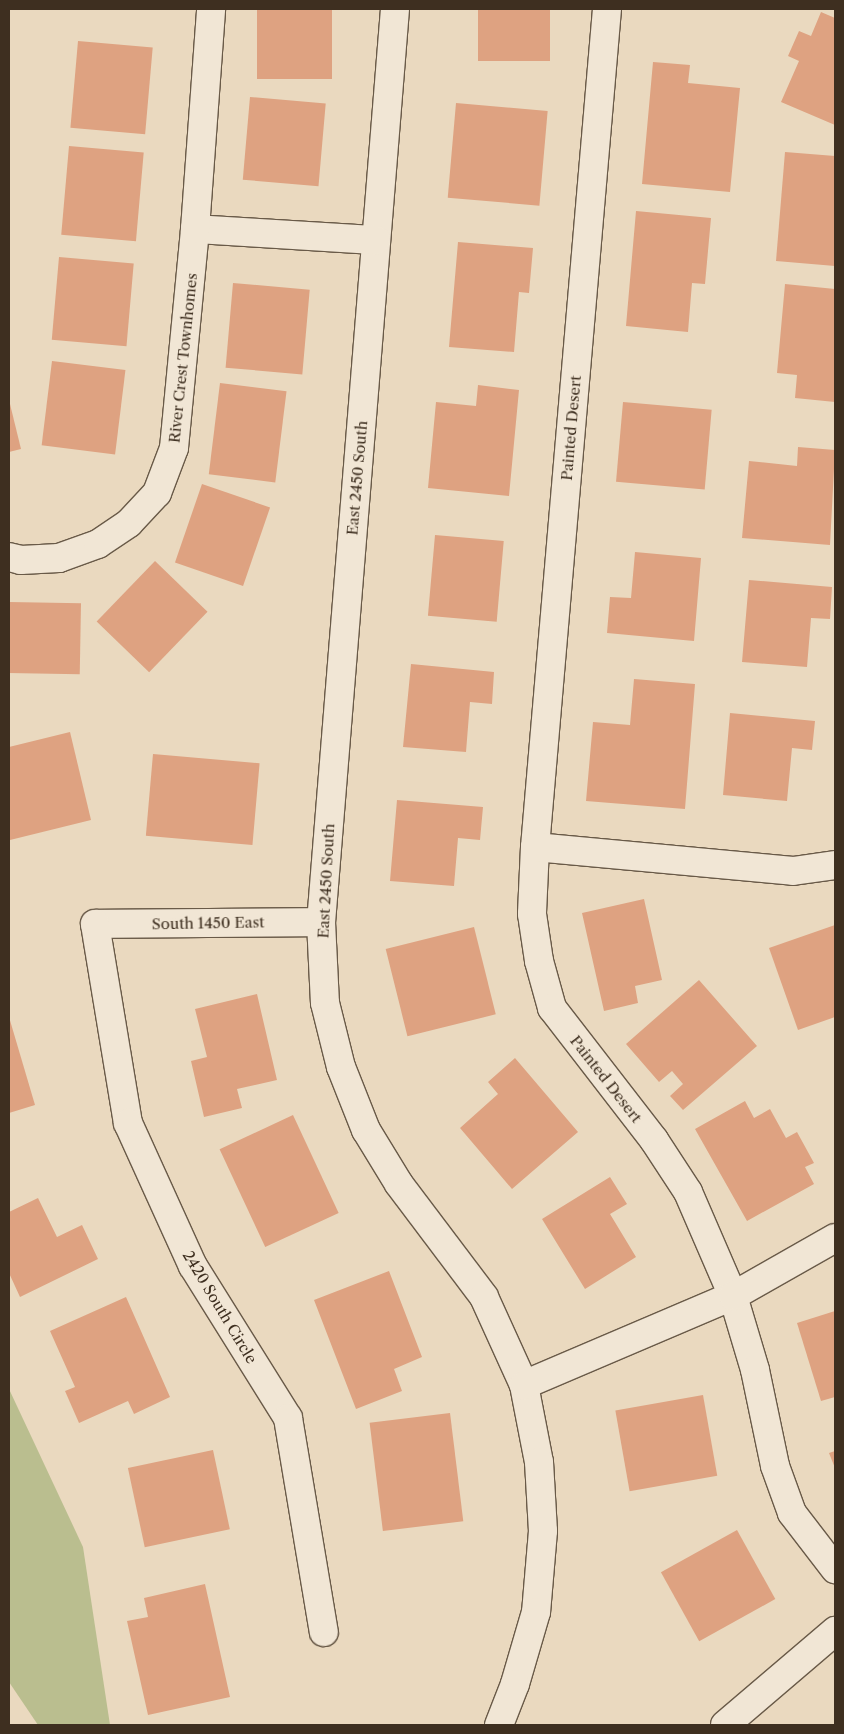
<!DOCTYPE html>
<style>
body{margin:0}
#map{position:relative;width:844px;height:1734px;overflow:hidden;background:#ead9bf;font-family:"Libre Caslon Text",serif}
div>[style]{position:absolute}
.green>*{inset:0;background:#babe8f}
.building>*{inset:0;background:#dea281;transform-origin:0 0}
.roads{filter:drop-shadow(1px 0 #695a48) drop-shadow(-1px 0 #695a48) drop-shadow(0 1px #695a48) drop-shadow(0 -1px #695a48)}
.minor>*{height:28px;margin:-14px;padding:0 14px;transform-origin:14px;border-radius:14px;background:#f1e6d5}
span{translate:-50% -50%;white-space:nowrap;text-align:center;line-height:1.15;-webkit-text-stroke:4px #f1e6d5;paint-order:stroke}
.street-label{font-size:15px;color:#3e2f20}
.frame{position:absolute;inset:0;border:10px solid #3e2f20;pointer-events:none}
</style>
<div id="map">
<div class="green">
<i style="clip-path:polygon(9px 1389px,83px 1547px,110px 1725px,38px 1725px,9px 1682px)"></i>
</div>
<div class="building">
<i style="left:257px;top:9px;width:75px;height:70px"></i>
<i style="left:478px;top:9px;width:72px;height:52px"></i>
<i style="clip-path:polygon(821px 12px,835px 18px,835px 125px,781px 102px,799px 61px,788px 56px,799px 31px,811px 36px)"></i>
<i style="left:78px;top:41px;width:75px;height:87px;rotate:5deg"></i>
<i style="clip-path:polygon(653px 62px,690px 65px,688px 83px,740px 88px,730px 192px,642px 184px)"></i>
<i style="left:250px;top:97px;width:76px;height:83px;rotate:5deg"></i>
<i style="left:456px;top:103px;width:92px;height:95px;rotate:5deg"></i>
<i style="left:69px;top:146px;width:75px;height:89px;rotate:5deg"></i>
<i style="clip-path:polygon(785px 152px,835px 156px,835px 266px,776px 261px)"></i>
<i style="clip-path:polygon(636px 211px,711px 218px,705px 284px,692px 283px,688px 332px,626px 326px)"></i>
<i style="clip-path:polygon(458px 242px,533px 248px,529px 293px,519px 292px,514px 352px,449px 347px)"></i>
<i style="left:59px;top:257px;width:75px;height:83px;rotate:5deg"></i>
<i style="left:233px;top:283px;width:77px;height:85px;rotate:5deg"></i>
<i style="clip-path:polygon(785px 284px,835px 289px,835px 402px,795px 398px,797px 375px,777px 373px)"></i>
<i style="left:52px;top:361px;width:74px;height:85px;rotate:7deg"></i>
<i style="left:220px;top:383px;width:67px;height:92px;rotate:7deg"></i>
<i style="clip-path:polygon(478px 385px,519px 390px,509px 496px,428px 488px,436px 402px,476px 406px)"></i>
<i style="clip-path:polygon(9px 400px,21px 449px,9px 452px)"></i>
<i style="left:623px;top:402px;width:89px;height:80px;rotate:5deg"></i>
<i style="clip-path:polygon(798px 447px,835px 450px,830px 545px,742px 538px,749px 461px,797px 466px)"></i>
<i style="left:202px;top:484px;width:72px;height:83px;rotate:19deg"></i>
<i style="left:435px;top:535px;width:69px;height:81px;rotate:5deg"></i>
<i style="clip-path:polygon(635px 552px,701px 558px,694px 641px,607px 633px,610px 597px,631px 598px)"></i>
<i style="left:155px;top:561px;width:73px;height:84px;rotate:44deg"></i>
<i style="clip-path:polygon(749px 580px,832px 587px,830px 619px,811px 618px,807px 667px,742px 662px)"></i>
<i style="left:9px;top:602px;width:72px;height:71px;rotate:1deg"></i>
<i style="clip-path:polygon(411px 664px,494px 672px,492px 704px,470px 702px,466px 752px,403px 747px)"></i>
<i style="clip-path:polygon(634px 679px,695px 684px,685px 809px,586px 801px,593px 722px,630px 725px)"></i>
<i style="clip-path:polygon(730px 713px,815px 721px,812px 750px,792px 748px,787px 801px,723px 795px)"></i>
<i style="clip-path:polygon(70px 732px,91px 820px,10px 840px,9px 747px)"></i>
<i style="left:153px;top:754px;width:107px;height:82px;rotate:5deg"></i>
<i style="clip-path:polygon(397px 800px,483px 807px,480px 840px,458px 838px,454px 886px,390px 881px)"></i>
<i style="clip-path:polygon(644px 899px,662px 980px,635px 986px,638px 1003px,604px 1011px,582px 913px)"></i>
<i style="clip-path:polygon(835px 925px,835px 1017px,798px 1030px,769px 948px)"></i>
<i style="left:474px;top:927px;width:90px;height:91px;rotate:76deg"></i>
<i style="clip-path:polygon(699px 980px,757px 1046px,683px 1110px,670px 1096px,683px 1084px,672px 1071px,659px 1082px,626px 1044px)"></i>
<i style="clip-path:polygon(257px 994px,277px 1080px,237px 1089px,242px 1108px,204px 1117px,191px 1061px,207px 1057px,195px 1009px)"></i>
<i style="clip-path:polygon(9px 1017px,35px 1105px,9px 1113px)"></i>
<i style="clip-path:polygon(515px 1058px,578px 1132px,512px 1189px,460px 1128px,498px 1094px,488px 1082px)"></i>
<i style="clip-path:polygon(745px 1101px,754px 1118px,770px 1109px,786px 1138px,797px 1132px,814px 1163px,805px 1167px,814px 1184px,747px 1221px,695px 1129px)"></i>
<i style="left:293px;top:1115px;width:108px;height:81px;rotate:65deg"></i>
<i style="clip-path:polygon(610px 1177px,627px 1204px,610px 1214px,636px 1257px,585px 1289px,542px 1219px)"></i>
<i style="clip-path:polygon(38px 1198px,57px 1237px,82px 1225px,98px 1259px,20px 1297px,9px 1273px,9px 1212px)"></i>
<i style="clip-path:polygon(389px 1271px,422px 1357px,394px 1369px,402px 1391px,356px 1409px,314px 1300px)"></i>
<i style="clip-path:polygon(126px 1297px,170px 1397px,134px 1414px,128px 1401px,79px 1423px,65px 1391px,75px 1387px,50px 1331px)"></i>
<i style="clip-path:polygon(835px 1311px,835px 1397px,821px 1401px,797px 1323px)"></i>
<i style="left:703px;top:1395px;width:82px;height:89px;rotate:80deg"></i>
<i style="left:450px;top:1413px;width:109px;height:81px;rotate:83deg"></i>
<i style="left:213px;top:1450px;width:81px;height:87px;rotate:78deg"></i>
<i style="clip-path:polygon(835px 1451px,835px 1468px,829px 1453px)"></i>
<i style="left:737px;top:1530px;width:79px;height:87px;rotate:61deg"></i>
<i style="clip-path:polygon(205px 1584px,230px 1697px,148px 1715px,127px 1621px,148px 1617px,144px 1598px)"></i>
</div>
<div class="roads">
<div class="minor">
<i style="left:395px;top:9px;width:916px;rotate:94.63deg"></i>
<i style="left:321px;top:922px;width:81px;rotate:87.2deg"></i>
<i style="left:325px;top:1003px;width:66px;rotate:76deg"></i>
<i style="left:341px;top:1067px;width:68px;rotate:68.4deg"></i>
<i style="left:366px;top:1130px;width:63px;rotate:58.6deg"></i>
<i style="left:399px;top:1184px;width:141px;rotate:53deg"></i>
<i style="left:484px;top:1297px;width:97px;rotate:65.6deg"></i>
<i style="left:524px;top:1385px;width:78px;rotate:79deg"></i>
<i style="left:539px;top:1462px;width:69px;rotate:86.7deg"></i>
<i style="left:543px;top:1531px;width:81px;rotate:94.9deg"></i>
<i style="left:536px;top:1612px;width:75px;rotate:106.3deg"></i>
<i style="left:515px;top:1684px;width:44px;rotate:111.3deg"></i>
<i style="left:607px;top:9px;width:841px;rotate:94.91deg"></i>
<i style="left:535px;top:847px;width:67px;rotate:92.6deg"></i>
<i style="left:532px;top:914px;width:48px;rotate:81.5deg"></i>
<i style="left:539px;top:961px;width:49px;rotate:74.5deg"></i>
<i style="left:552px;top:1008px;width:167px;rotate:52.3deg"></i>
<i style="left:654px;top:1140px;width:62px;rotate:56.8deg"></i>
<i style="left:688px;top:1192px;width:113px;rotate:66.6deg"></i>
<i style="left:733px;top:1296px;width:77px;rotate:73.4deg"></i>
<i style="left:755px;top:1370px;width:98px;rotate:78.2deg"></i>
<i style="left:775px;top:1466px;width:50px;rotate:70.1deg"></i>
<i style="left:792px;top:1513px;width:71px;rotate:52.5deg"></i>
<i style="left:195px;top:229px;width:181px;rotate:3.5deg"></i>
<i style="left:9px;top:557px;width:12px;rotate:14deg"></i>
<i style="left:21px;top:560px;width:38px;rotate:-3deg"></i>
<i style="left:59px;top:558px;width:41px;rotate:-19.7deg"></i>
<i style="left:98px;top:544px;width:37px;rotate:-34deg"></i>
<i style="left:129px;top:523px;width:41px;rotate:-47deg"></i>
<i style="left:157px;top:493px;width:48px;rotate:-69.3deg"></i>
<i style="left:174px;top:448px;width:220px;rotate:-84.5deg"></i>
<i style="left:195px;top:229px;width:221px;rotate:-85.8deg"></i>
<i style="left:535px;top:847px;width:259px;rotate:5.3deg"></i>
<i style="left:793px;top:871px;width:42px;rotate:-8.1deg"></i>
<i style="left:321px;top:922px;width:226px;rotate:179.5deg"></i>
<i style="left:95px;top:924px;width:202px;rotate:80.6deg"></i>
<i style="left:128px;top:1123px;width:157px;rotate:65.6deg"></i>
<i style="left:193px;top:1266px;width:179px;rotate:58deg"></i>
<i style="left:288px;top:1418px;width:217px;rotate:80.5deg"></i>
<i style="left:524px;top:1385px;width:227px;rotate:-23.1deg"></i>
<i style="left:733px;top:1296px;width:117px;rotate:-29.6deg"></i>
<i style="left:725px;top:1725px;width:145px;rotate:-40.5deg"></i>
</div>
</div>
<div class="street-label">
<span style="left:183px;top:358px;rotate:-84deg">River Crest Townhomes</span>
<span style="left:571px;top:428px;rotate:-85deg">Painted Desert</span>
<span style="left:357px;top:478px;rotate:-85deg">East 2450 South</span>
<span style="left:326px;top:881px;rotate:-87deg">East 2450 South</span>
<span style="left:208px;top:923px;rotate:-1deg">South 1450 East</span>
<span style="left:606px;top:1079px;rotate:52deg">Painted Desert</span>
<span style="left:220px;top:1307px;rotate:59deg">2420 South Circle</span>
</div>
<div class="frame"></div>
</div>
